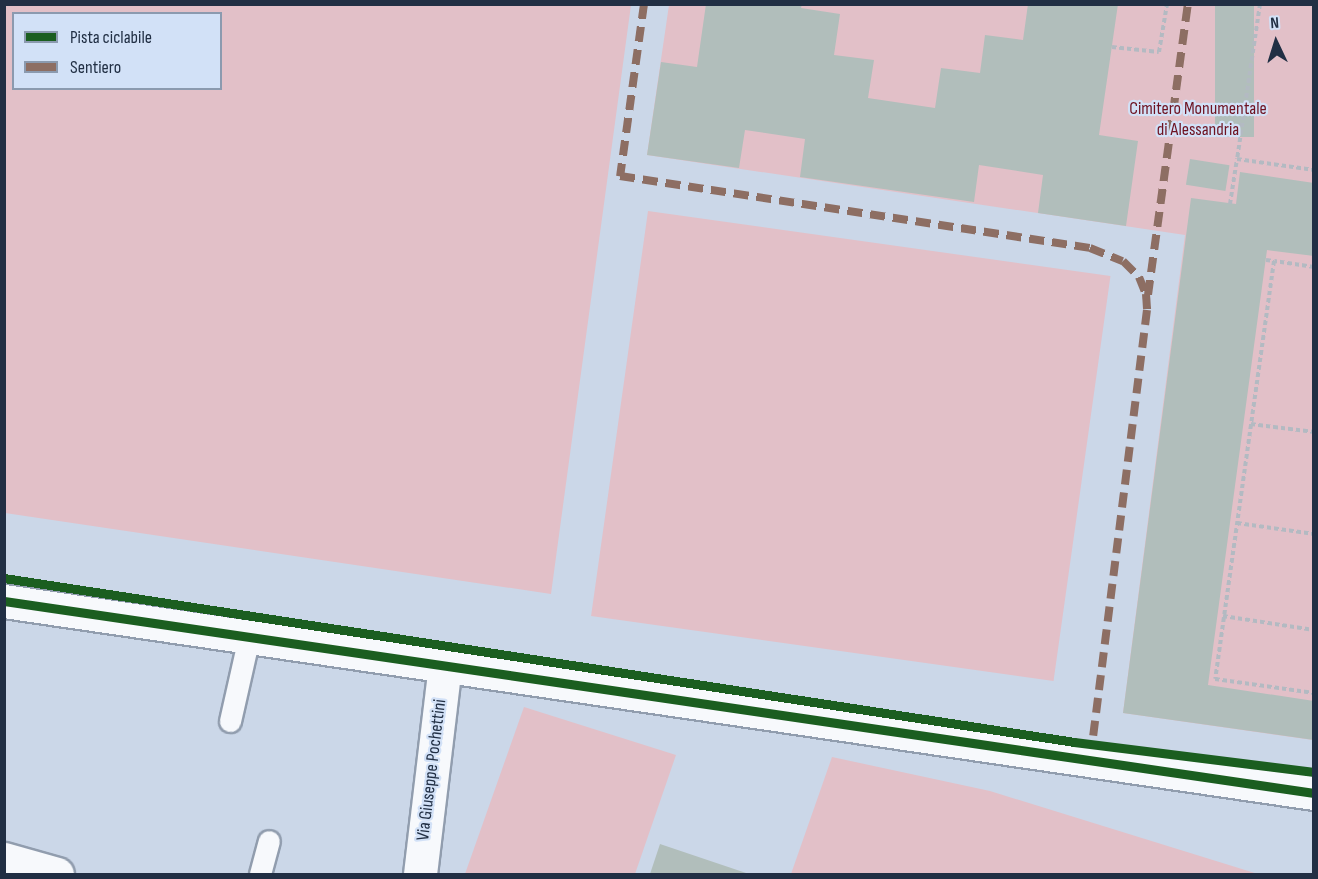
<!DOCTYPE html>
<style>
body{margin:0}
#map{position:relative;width:1318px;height:879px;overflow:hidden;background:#cbd7e8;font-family:"Sofia Sans Condensed",sans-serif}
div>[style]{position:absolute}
.green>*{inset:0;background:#e2c0c8;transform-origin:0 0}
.building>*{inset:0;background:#b1bebb;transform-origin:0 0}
.path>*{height:4px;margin-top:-2px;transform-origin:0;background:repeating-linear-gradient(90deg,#b3bac2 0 4.5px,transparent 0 7.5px)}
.roads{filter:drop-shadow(2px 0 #919dae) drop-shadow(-2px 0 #919dae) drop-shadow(0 2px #919dae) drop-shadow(0 -2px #919dae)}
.service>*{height:21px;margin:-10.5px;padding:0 10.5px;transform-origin:10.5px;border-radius:10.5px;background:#f7f9fc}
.minor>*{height:33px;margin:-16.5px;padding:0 16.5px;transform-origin:16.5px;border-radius:16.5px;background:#f7f9fc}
.tertiary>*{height:33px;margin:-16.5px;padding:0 16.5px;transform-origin:16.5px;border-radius:16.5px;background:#f7f9fc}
.quiet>*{height:8px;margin-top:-4px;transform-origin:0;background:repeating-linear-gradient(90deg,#8d6e63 0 15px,transparent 0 23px)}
.cycleway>*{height:9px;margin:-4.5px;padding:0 4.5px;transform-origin:4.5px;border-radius:4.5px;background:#1b5e20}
span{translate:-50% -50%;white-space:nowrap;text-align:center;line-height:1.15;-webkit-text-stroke:4.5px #d2e1f7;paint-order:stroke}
.park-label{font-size:18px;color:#6e1322}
.street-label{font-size:18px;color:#212f44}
.frame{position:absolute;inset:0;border:6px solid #212f44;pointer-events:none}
.legend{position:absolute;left:12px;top:12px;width:210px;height:78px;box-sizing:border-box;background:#d2e1f7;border:2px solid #8b9aaf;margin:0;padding:8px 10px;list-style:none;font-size:18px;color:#212f44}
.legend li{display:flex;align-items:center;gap:12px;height:30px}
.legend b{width:30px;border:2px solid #8b9aaf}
.north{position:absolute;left:1246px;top:12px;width:60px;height:60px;-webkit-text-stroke:4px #d2e1f7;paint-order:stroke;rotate:356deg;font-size:16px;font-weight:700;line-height:24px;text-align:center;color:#212f44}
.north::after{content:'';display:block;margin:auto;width:21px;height:27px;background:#212f44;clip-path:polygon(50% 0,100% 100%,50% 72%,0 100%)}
</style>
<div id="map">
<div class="green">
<i style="clip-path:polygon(evenodd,4px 5px,631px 5px,551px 594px,5px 513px,4px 5px,14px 14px,220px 14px,220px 88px,14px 88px,14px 14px)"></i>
<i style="clip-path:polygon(669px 5px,1313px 5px,1313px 740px,1123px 713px,1185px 235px,647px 155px)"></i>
<i style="left:648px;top:211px;width:467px;height:409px;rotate:8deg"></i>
<i style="clip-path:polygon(524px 707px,676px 755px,635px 874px,465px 874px)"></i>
<i style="clip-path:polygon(832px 757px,990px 791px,1258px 874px,791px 874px)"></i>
</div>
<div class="building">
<i style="clip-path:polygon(706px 4px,802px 4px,801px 8px,840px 14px,834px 55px,874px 60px,868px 98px,935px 108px,941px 68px,980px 73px,985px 35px,1023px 40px,1028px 4px,1118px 4px,1099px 135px,1138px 141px,1126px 226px,1038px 213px,1043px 175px,979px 165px,974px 202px,800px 177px,805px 139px,745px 130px,739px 168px,647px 155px,661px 62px,697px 67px)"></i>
<i style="left:1215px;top:4px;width:39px;height:133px"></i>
<i style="left:1190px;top:159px;width:40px;height:26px;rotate:9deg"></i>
<i style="clip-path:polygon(1240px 172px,1314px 183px,1314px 256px,1267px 250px,1208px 685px,1314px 701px,1314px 740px,1123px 713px,1191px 198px,1236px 204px)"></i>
<i style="clip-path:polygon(660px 844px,749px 874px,650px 874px)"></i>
</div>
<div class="path">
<i style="left:1260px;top:4px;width:157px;rotate:98.4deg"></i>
<i style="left:1237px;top:159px;width:78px;rotate:8.1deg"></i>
<i style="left:1112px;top:47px;width:47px;rotate:6.1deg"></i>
<i style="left:1159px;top:52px;width:49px;rotate:-80.5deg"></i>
<i style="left:1230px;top:204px;width:46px;rotate:-81.2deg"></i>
<i style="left:1266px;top:260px;width:8px;rotate:7deg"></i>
<i style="left:1314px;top:267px;width:40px;rotate:-171.5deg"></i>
<i style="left:1274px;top:261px;width:422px;rotate:98deg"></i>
<i style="left:1215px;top:679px;width:100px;rotate:8deg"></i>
<i style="left:1251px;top:424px;width:64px;rotate:7.2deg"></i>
<i style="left:1237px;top:523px;width:78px;rotate:8.1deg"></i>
<i style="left:1223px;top:616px;width:92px;rotate:8.7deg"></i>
</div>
<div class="roads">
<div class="service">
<i style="left:230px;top:721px;width:86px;rotate:-77.3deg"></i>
<i style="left:260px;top:874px;width:34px;rotate:-75deg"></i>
</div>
<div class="minor">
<i style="left:420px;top:874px;width:210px;rotate:-83.2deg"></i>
</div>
<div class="tertiary">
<i style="left:4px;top:601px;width:1324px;rotate:8.34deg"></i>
<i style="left:4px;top:859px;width:55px;rotate:15.8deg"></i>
</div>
</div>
<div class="quiet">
<i style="left:644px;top:4px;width:174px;rotate:97.9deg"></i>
<i style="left:620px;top:176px;width:475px;rotate:8.7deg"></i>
<i style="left:1090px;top:248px;width:35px;rotate:22deg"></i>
<i style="left:1123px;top:261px;width:23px;rotate:45deg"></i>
<i style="left:1139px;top:277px;width:18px;rotate:68deg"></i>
<i style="left:1146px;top:294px;width:16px;rotate:86deg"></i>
<i style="left:1147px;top:310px;width:437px;rotate:97.2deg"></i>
<i style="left:1148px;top:295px;width:294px;rotate:-82.2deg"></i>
</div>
<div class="cycleway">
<i style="left:4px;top:578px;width:1082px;rotate:8.71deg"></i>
<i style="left:1074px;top:742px;width:242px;rotate:7.1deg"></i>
<i style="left:4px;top:601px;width:1324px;rotate:8.34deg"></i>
</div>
<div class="park-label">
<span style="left:1198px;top:120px">Cimitero Monumentale<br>di Alessandria</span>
</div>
<div class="street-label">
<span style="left:432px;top:770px;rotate:-83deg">Via Giuseppe Pochettini</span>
</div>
<div class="frame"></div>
<ul class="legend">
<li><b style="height:8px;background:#1b5e20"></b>Pista ciclabile</li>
<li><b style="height:8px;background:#8d6e63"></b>Sentiero</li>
</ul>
<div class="north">N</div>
</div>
